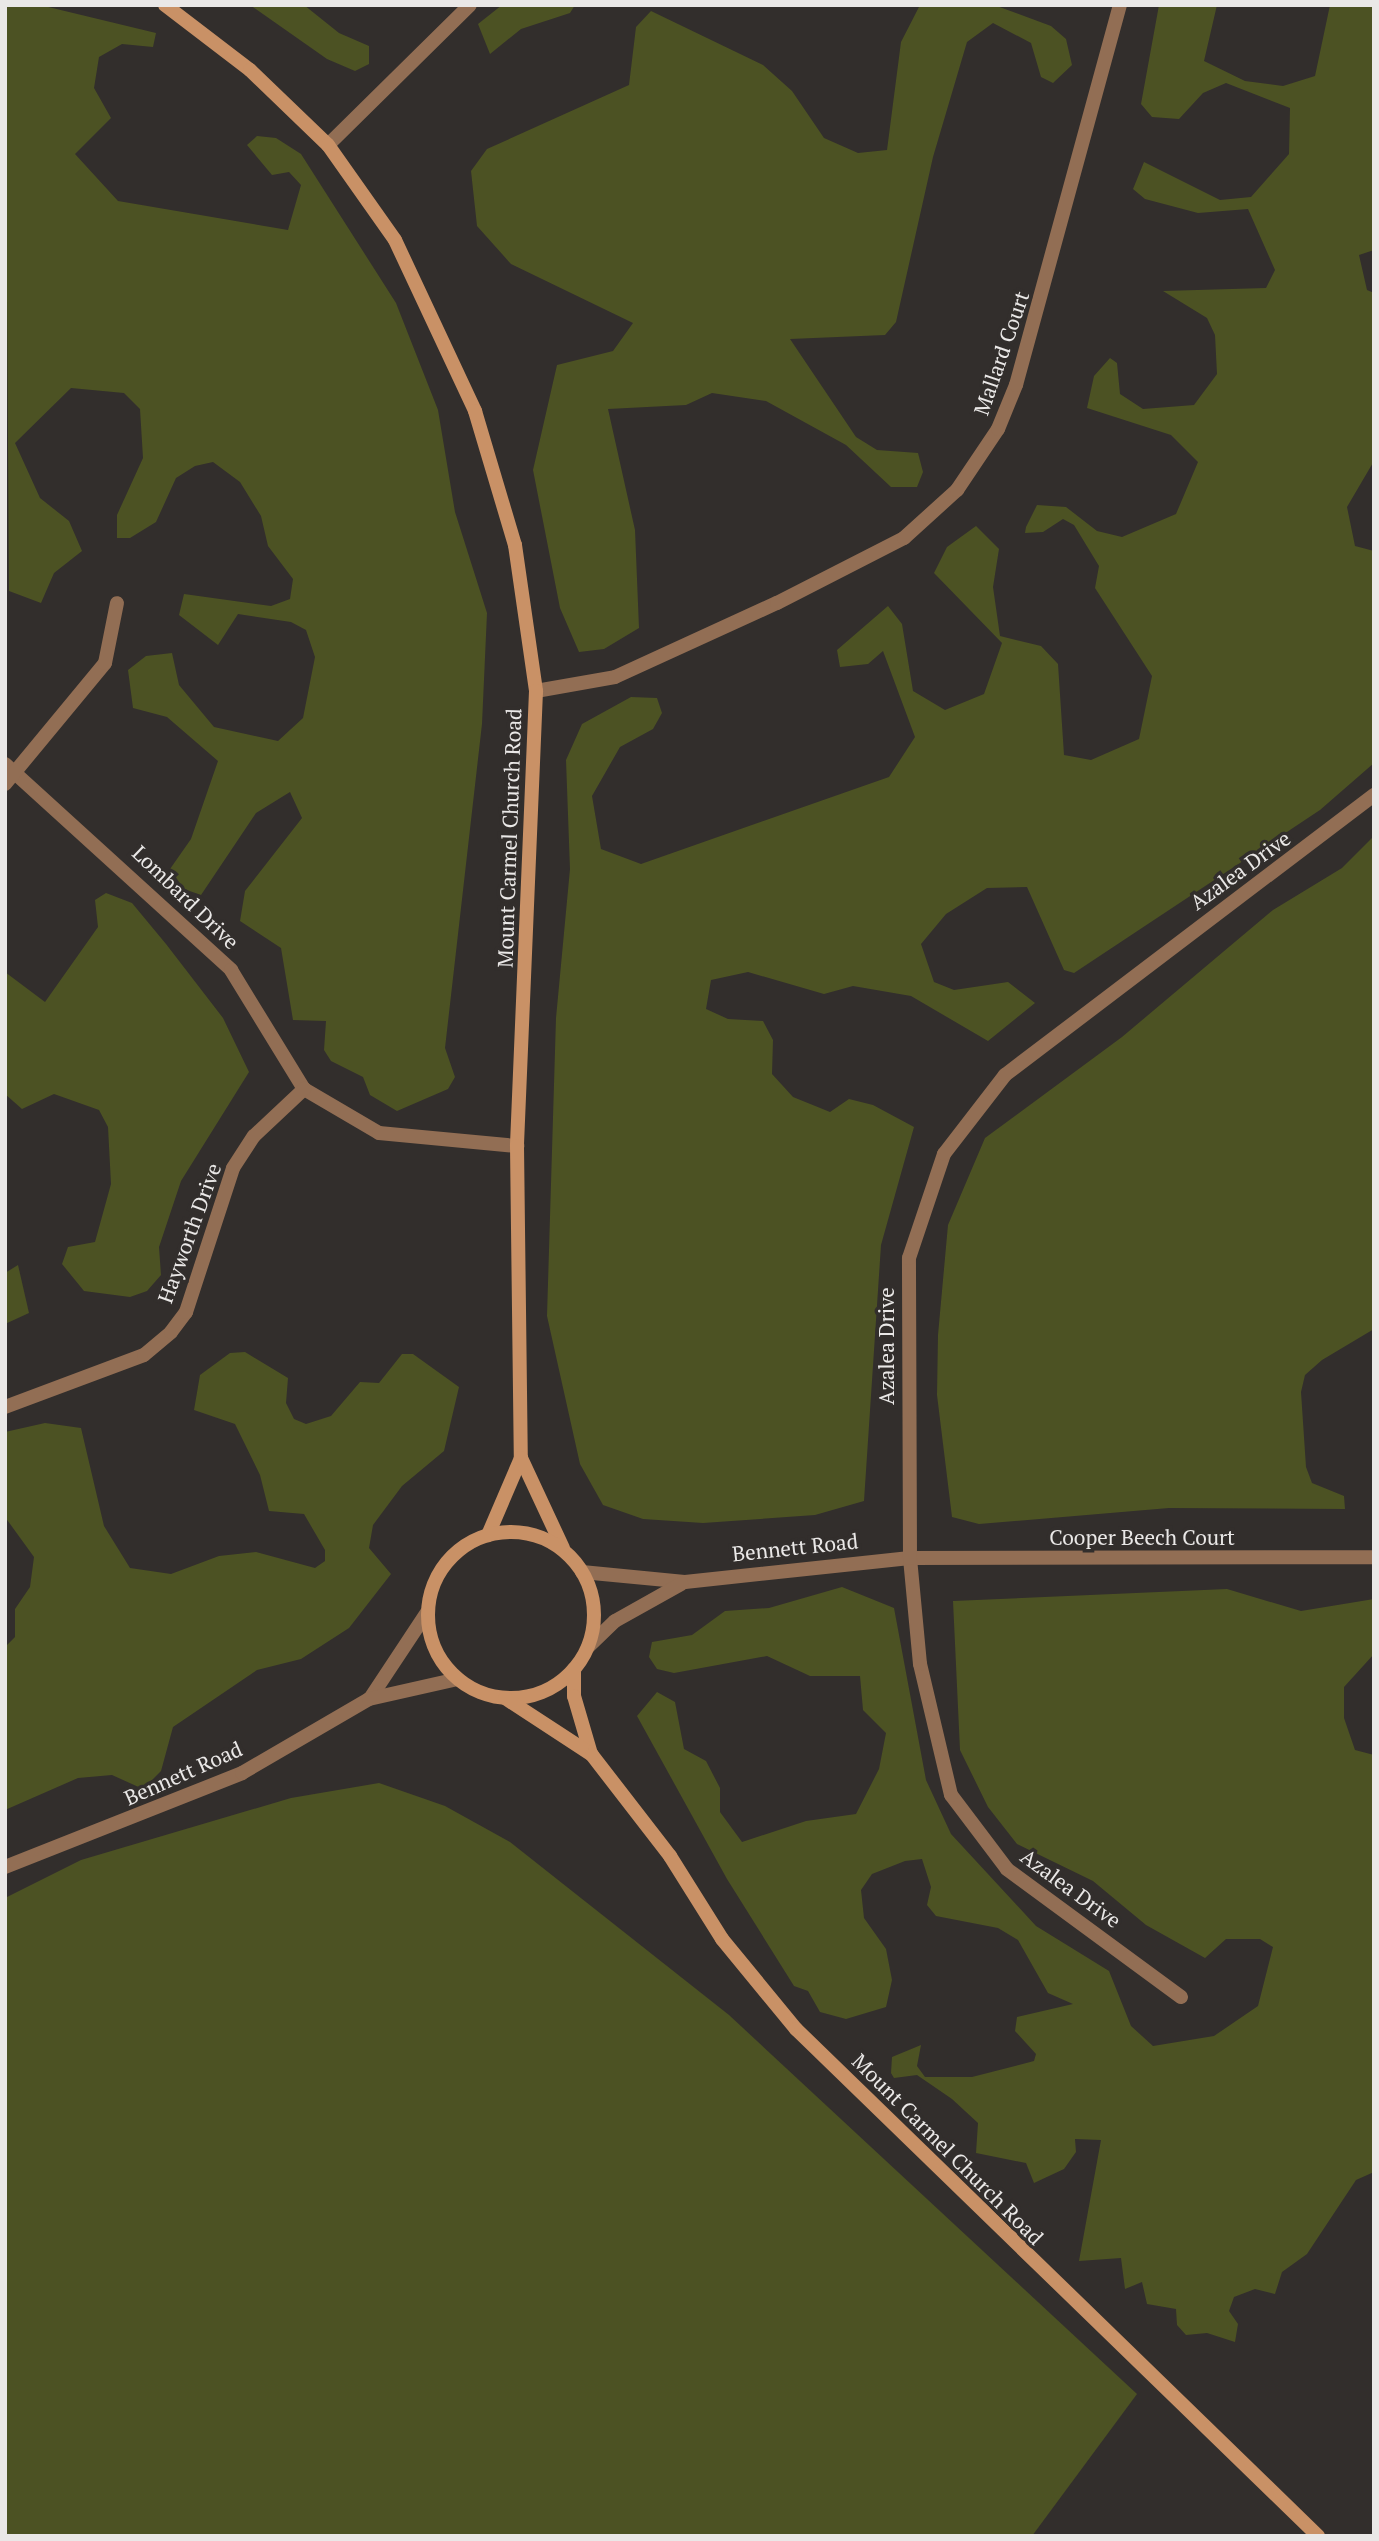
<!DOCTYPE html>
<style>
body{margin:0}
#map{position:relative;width:1379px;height:2541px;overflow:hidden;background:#322e2c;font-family:"PT Serif",serif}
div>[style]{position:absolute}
.green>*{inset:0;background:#4c5223}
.minor>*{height:14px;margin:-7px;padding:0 7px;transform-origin:7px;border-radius:7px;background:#926e54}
.secondary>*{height:14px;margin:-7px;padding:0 7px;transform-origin:7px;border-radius:7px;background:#c99166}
.secondary>.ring{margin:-7px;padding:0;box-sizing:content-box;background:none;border:14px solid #c99166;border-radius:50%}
span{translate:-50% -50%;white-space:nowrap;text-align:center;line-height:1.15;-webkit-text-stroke:7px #322e2c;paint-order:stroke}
.street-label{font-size:21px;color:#eae8e7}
.frame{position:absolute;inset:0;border:7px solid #eae8e7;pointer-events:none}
</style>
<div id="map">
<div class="green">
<i style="clip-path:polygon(5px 5px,40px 5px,156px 33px,153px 47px,122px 44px,99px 57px,94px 88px,111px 118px,75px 154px,118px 201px,288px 230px,301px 185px,289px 172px,272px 175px,247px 145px,257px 136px,276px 138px,301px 154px,396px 303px,438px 410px,455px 512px,487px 613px,482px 724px,445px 1048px,455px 1077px,448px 1089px,397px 1111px,370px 1095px,363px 1077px,331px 1061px,324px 1050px,326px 1021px,293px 1020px,281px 948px,240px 921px,245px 891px,302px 818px,290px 792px,256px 813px,201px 895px,184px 889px,170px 869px,191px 839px,218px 761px,167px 717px,133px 708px,128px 670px,146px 656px,172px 653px,179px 685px,214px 727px,278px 741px,303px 718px,315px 657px,306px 630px,291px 622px,238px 614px,218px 645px,179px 615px,184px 594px,271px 606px,290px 599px,293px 579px,268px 546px,261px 516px,240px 482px,213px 462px,195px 466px,176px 478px,156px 522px,130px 538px,117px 538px,117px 515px,143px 458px,140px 409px,124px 393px,71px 388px,15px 443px,40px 498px,69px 521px,82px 551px,54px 573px,41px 603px,9px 591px)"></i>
<i style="clip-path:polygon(250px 5px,304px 5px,339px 33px,369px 46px,369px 64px,355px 71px,327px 59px)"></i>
<i style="clip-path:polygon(502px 5px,575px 5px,570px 13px,521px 29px,490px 54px,478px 24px)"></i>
<i style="clip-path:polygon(920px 5px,994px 5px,1051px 26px,1066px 39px,1072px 65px,1053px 83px,1041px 77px,1031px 43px,993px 23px,967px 42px,933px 157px,896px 322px,885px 335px,790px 339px,856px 437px,877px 450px,918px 453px,923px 472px,917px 487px,891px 487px,846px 445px,766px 401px,712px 393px,686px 405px,608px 409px,635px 530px,639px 628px,604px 649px,579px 652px,560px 608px,533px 470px,557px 365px,613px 351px,633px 323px,511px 264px,477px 226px,471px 171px,487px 149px,629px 85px,636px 27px,651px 11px,763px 65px,792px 91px,824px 138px,858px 153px,887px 150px,901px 42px)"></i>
<i style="clip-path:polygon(1159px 5px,1217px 5px,1204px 61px,1245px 81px,1283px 86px,1315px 76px,1330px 5px,1374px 5px,1374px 250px,1359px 255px,1367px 290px,1374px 293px,1374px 461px,1347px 507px,1355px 546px,1374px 551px,1374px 763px,1320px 810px,1074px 973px,1064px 970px,1027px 887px,987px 888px,946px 914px,921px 944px,934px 982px,954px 990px,1008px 982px,1035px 1003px,988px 1041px,911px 996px,853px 986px,824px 994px,748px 972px,711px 980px,706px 1009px,728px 1019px,763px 1021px,773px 1040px,772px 1074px,793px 1097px,830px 1112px,849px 1099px,873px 1105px,914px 1127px,881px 1245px,864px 1501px,815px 1515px,703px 1523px,643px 1519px,603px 1505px,580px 1464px,547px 1316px,556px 1018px,570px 869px,566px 760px,582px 724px,631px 697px,657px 698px,662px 713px,653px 729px,620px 747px,592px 796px,601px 849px,641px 864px,889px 777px,915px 737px,883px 651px,868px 664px,840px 667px,837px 650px,888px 606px,902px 624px,913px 691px,945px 710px,984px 694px,1002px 643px,934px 573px,947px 547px,976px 526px,999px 549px,993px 587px,1000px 636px,1041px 646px,1058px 664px,1064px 755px,1091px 760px,1139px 739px,1152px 676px,1095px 588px,1099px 566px,1074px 525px,1063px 519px,1043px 532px,1025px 533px,1026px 527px,1037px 505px,1066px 507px,1097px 531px,1122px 537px,1176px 514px,1198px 462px,1171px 435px,1087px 408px,1094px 376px,1110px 358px,1117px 363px,1120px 394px,1143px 409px,1194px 405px,1217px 374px,1215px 335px,1207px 318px,1163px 291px,1266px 288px,1275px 270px,1248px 209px,1198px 213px,1145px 199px,1133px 189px,1144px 162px,1220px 200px,1251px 197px,1289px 154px,1290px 108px,1226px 83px,1203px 93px,1179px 119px,1152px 117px,1141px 104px)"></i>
<i style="clip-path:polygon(1374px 836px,1374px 1329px,1322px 1360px,1305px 1375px,1301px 1392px,1306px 1467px,1312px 1483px,1344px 1496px,1345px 1509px,1169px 1508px,979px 1524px,952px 1517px,937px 1395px,938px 1335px,948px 1225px,985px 1138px,1122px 1037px,1273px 910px,1342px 868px)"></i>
<i style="clip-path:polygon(106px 893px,132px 903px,166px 944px,223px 1018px,249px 1072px,181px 1181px,159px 1247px,161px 1275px,147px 1291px,130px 1297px,84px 1291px,62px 1264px,68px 1247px,95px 1242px,111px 1184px,108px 1127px,99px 1110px,54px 1094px,22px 1109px,5px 1094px,5px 972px,45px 1002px,98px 927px,95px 900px)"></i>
<i style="clip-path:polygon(18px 1265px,29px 1313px,5px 1324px,5px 1273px)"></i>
<i style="clip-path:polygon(245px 1352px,288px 1378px,286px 1403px,294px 1419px,306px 1424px,331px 1416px,360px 1382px,379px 1383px,402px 1354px,413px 1354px,459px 1387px,444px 1451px,402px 1486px,373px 1525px,369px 1548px,391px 1574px,349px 1628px,301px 1659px,257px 1670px,173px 1727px,161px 1771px,143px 1789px,112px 1775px,78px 1778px,5px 1810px,5px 1647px,15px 1637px,15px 1609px,30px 1587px,34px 1557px,5px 1517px,5px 1432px,45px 1423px,81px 1428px,104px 1526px,130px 1568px,171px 1574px,219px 1556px,256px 1552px,315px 1568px,325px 1561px,325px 1550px,304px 1514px,269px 1511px,260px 1475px,235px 1424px,194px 1410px,200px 1375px,230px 1353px)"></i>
<i style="clip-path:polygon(842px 1587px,894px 1608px,926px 1780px,951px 1834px,1036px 1926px,1109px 1971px,1131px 2026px,1153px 2046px,1214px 2036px,1258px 2006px,1273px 1947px,1260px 1939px,1226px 1939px,1205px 1958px,1146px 1925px,1093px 1881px,1017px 1844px,988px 1807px,960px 1750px,953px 1601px,1227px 1589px,1301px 1611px,1374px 1599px,1374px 1654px,1344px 1687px,1344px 1718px,1355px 1750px,1374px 1755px,1374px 2172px,1356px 2180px,1307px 2254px,1282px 2272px,1275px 2294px,1255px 2289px,1234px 2297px,1229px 2311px,1238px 2324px,1235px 2342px,1207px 2333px,1186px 2335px,1177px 2325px,1176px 2309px,1147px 2304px,1142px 2282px,1125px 2289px,1121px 2258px,1079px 2261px,1101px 2140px,1075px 2139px,1076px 2152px,1064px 2169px,1034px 2183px,1026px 2163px,976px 2153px,978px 2123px,952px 2099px,917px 2075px,894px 2078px,891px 2073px,892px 2057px,921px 2045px,917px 2066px,925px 2077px,972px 2077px,1034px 2061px,1036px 2054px,1015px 2031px,1017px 2017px,1073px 2004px,1048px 1993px,1018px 1940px,998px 1928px,936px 1916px,927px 1905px,931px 1887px,922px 1859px,905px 1861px,872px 1874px,861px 1890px,864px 1918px,886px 1949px,892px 1980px,886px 2007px,846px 2019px,820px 2012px,808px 1991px,794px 1986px,727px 1879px,637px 1716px,657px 1692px,675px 1702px,684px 1749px,706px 1761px,720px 1788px,720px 1812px,742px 1842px,806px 1821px,856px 1814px,879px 1769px,886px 1733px,863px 1710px,860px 1676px,810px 1676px,767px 1656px,674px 1673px,657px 1669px,649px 1657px,652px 1642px,692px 1635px,725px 1611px,769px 1608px)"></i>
<i style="clip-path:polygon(379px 1783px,445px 1806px,510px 1842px,729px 2015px,1137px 2394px,1032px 2536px,5px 2536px,5px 1898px,81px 1860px,291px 1798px)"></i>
</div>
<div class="minor">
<i style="left:328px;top:145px;width:199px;rotate:-44.6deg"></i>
<i style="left:536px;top:691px;width:80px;rotate:-10deg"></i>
<i style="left:615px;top:677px;width:178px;rotate:-24.6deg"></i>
<i style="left:777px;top:603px;width:143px;rotate:-27.1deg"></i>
<i style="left:904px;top:538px;width:72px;rotate:-42.2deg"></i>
<i style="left:957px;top:490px;width:73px;rotate:-56.1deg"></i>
<i style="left:998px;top:429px;width:48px;rotate:-67.8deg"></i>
<i style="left:1016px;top:385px;width:394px;rotate:-74.7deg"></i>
<i style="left:5px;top:764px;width:306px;rotate:42.3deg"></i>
<i style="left:231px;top:970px;width:140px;rotate:58.5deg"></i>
<i style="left:304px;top:1089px;width:87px;rotate:30.4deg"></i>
<i style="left:379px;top:1133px;width:139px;rotate:5.4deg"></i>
<i style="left:5px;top:784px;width:157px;rotate:-50.4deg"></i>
<i style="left:105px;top:663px;width:61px;rotate:-78.7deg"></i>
<i style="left:5px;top:1407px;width:148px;rotate:-20.5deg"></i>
<i style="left:144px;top:1355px;width:35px;rotate:-40deg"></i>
<i style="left:171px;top:1332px;width:25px;rotate:-53deg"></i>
<i style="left:186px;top:1312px;width:151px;rotate:-71.9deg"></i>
<i style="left:233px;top:1168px;width:38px;rotate:-57deg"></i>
<i style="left:254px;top:1136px;width:69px;rotate:-43.2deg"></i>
<i style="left:582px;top:1572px;width:103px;rotate:5.5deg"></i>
<i style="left:685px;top:1582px;width:226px;rotate:-6.1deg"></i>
<i style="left:910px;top:1558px;width:464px;rotate:-0.1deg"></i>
<i style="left:588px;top:1647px;width:37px;rotate:-44deg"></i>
<i style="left:615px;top:1621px;width:76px;rotate:-29.3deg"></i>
<i style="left:371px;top:1697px;width:103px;rotate:-56.5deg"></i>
<i style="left:5px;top:1867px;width:255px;rotate:-21.6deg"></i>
<i style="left:242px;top:1773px;width:147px;rotate:-30.2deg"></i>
<i style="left:369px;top:1699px;width:91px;rotate:-12.7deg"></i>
<i style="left:1181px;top:1997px;width:216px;rotate:-143.7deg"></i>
<i style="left:1007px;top:1869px;width:93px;rotate:-127.1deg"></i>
<i style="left:951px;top:1795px;width:135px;rotate:-103.3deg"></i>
<i style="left:920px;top:1664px;width:106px;rotate:-95.4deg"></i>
<i style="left:910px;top:1558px;width:300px;rotate:-90.2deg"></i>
<i style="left:909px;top:1258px;width:110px;rotate:-71.4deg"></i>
<i style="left:944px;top:1154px;width:100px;rotate:-52.3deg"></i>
<i style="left:1005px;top:1075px;width:463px;rotate:-37.2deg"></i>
</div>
<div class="secondary">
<i style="left:165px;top:5px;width:107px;rotate:37.4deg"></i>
<i style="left:250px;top:70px;width:108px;rotate:43.9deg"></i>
<i style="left:328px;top:145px;width:116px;rotate:54.8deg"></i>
<i style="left:395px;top:240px;width:189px;rotate:64.9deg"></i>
<i style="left:475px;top:411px;width:140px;rotate:73.4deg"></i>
<i style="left:515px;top:545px;width:148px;rotate:81.8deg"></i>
<i style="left:536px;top:691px;width:455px;rotate:92.4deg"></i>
<i style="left:517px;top:1146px;width:312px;rotate:89.3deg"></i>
<i style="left:521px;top:1458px;width:84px;rotate:113.2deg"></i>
<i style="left:521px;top:1458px;width:99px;rotate:65deg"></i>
<i class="ring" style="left:428px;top:1532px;width:152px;height:152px"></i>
<i style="left:574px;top:1669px;width:27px;rotate:90deg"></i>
<i style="left:574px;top:1696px;width:60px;rotate:73.7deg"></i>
<i style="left:505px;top:1698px;width:104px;rotate:33.2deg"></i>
<i style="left:592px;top:1755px;width:128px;rotate:52.3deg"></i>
<i style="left:670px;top:1856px;width:98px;rotate:57.9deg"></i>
<i style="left:722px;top:1939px;width:117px;rotate:50.6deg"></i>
<i style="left:796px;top:2029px;width:728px;rotate:44.16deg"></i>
</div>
<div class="street-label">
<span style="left:1001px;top:353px;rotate:-71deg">Mallard Court</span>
<span style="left:509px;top:838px;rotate:-88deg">Mount Carmel Church Road</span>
<span style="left:1240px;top:870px;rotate:-36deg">Azalea Drive</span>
<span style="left:186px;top:897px;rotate:44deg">Lombard Drive</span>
<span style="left:189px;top:1233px;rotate:-70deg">Hayworth Drive</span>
<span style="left:886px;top:1346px;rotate:-90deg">Azalea Drive</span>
<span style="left:1142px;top:1537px">Cooper Beech Court</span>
<span style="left:795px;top:1547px;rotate:-6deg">Bennett Road</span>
<span style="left:183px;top:1773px;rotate:-24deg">Bennett Road</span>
<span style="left:1071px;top:1888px;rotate:36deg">Azalea Drive</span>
<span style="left:948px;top:2149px;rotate:45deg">Mount Carmel Church Road</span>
</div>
<div class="frame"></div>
</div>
